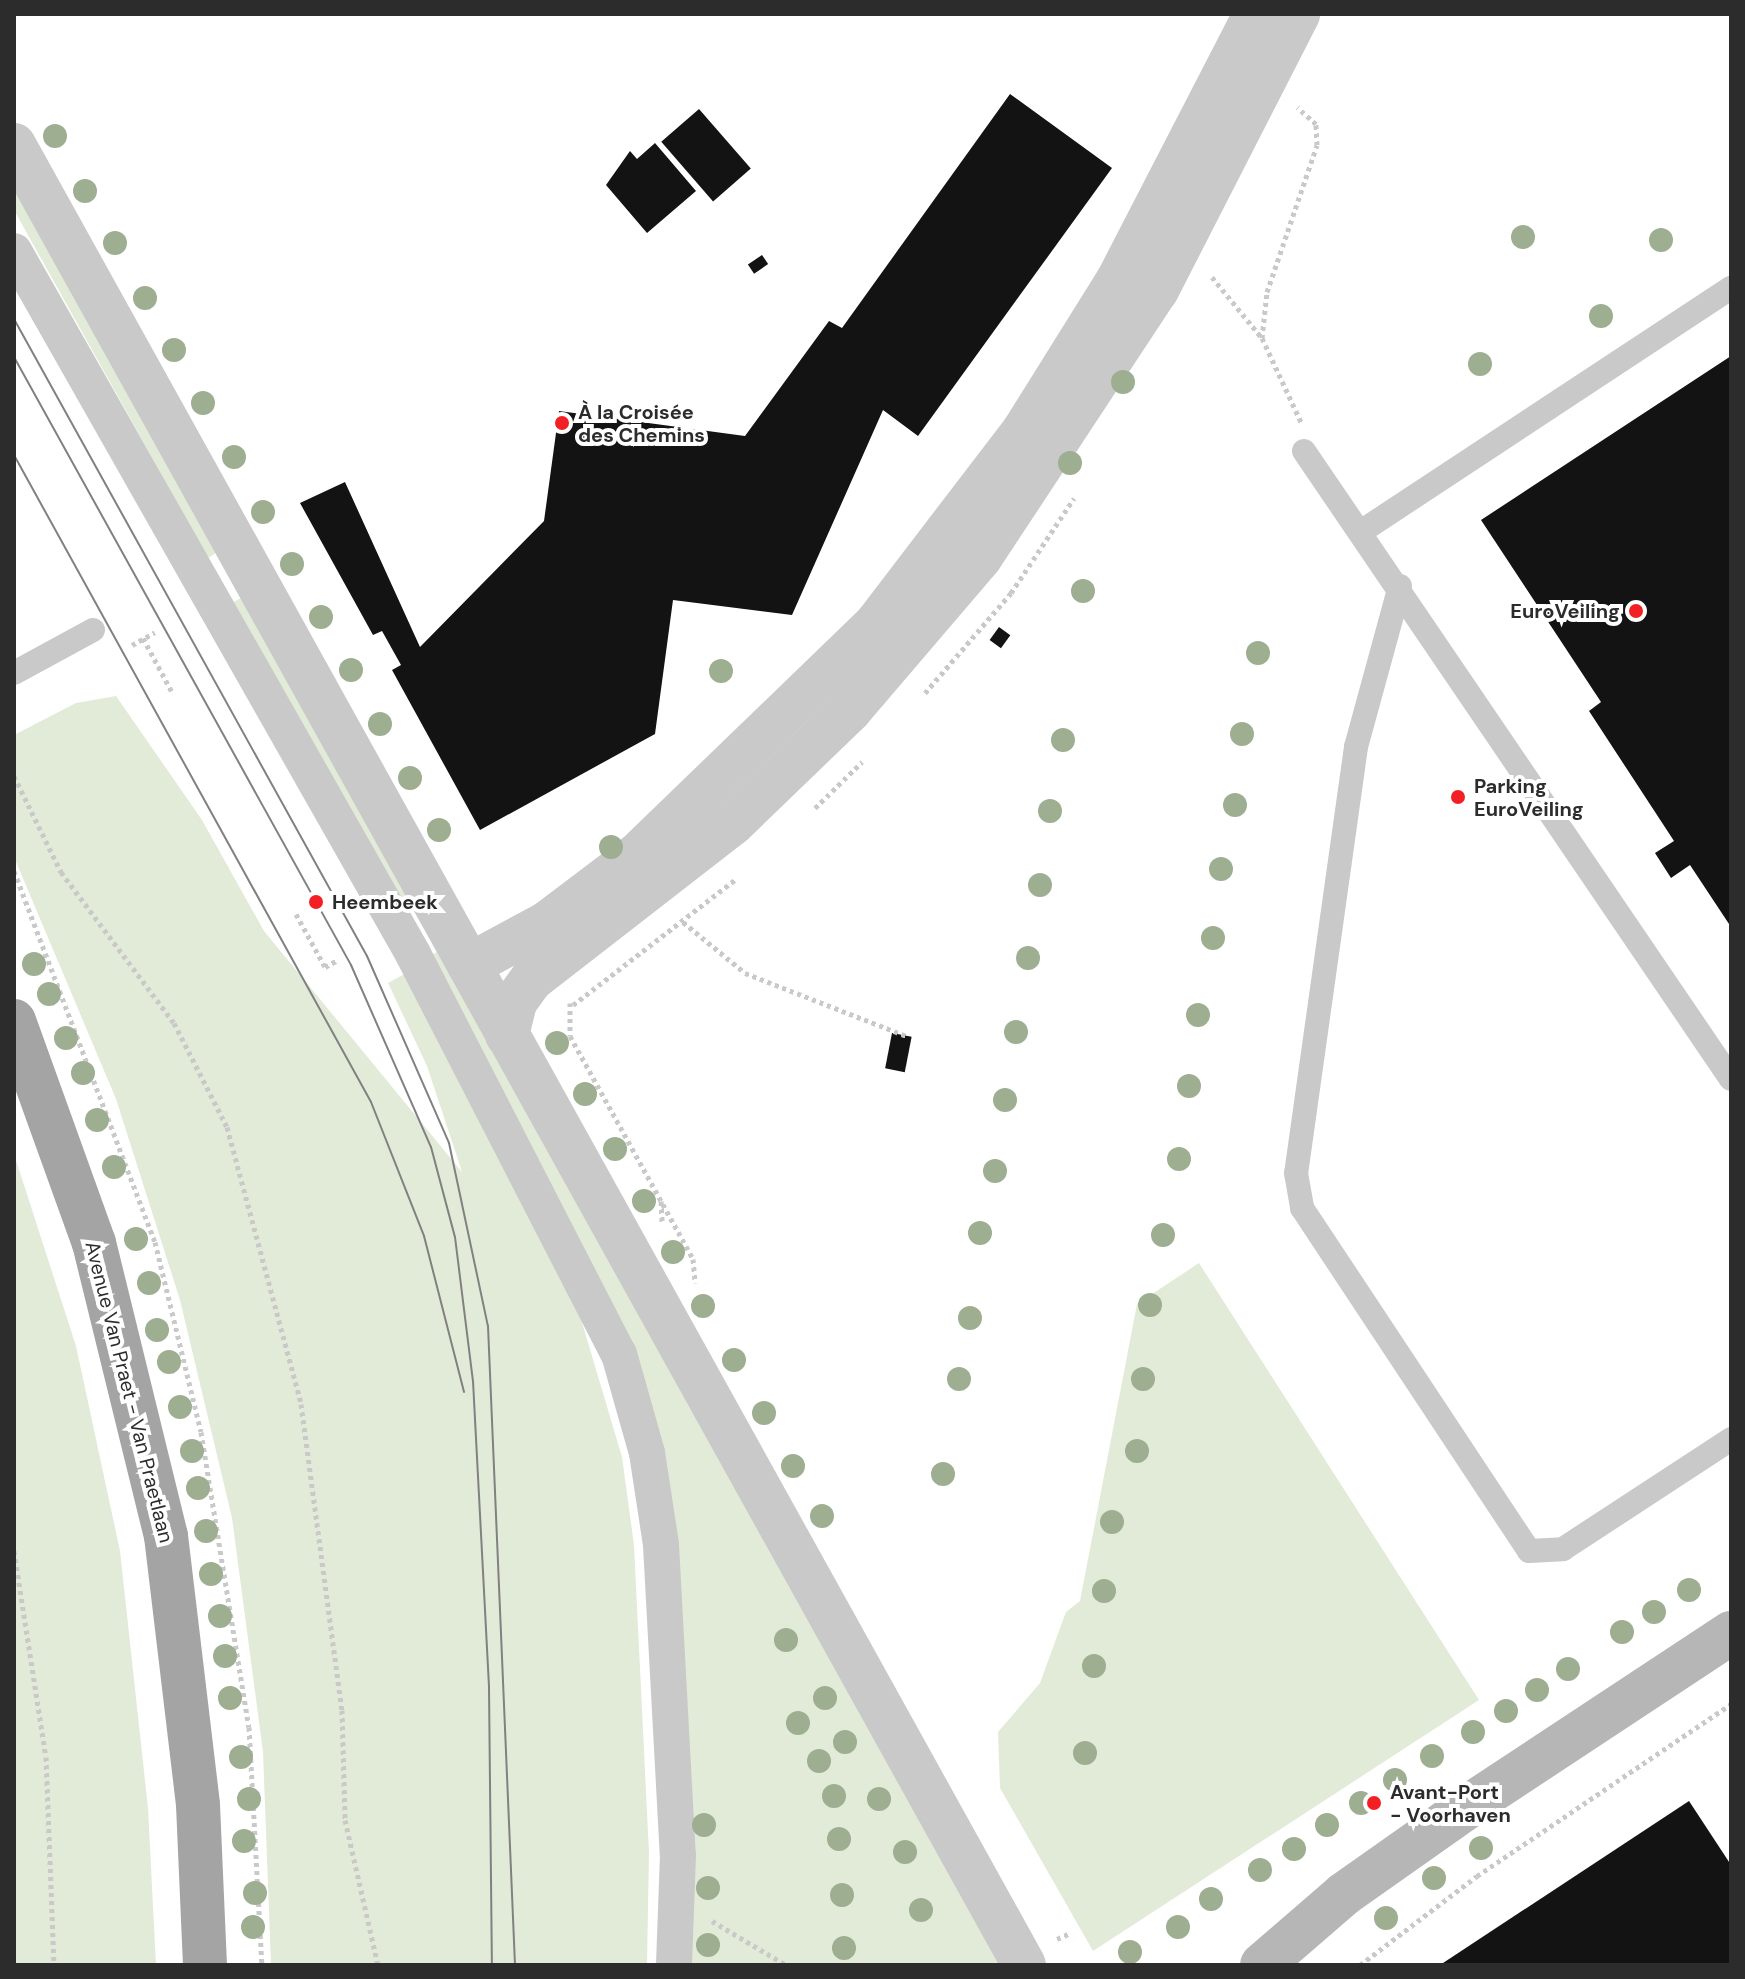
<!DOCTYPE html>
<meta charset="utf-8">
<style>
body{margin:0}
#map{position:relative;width:1745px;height:1979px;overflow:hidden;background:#fff;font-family:"DM Sans",sans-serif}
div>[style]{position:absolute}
.green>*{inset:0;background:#e2ebd8;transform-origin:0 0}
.building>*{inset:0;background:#131313;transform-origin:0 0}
.path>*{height:5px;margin-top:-2.5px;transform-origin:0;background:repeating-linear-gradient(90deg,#c9c9c9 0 4px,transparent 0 8px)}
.service>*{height:24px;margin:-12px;padding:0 12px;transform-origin:12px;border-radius:12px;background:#c9c9c9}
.pedestrian>*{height:36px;margin:-18px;padding:0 18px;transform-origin:18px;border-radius:18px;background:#c9c9c9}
.tertiary>*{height:44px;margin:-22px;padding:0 22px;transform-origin:22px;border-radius:22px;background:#c9c9c9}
.secondary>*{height:44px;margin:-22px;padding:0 22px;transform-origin:22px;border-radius:22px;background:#b6b6b6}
.primary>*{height:44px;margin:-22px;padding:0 22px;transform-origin:22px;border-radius:22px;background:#a4a4a4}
.tram>*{height:2px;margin:-1px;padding:0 1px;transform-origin:1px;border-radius:1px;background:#818181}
.trees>*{width:24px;height:24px;margin:-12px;border-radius:50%;background:#9dae91}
.dots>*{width:22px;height:22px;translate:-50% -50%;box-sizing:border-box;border:4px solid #fff;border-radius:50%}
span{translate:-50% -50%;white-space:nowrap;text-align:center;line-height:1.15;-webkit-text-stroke:8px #fff;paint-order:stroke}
.poi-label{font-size:20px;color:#2c2c2c;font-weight:700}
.left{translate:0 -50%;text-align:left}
.right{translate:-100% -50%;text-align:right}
.street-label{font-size:20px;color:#2c2c2c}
.frame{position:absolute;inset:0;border:16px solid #2c2c2c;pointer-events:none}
</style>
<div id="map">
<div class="green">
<i style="clip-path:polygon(14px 187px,216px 553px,208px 558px,14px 210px)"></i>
<i style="left:241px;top:598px;width:353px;height:9px;rotate:61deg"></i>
<i style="clip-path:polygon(116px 696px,202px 820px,264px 931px,462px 1172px,427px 1066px,388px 983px,408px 972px,581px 1319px,622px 1457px,634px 1545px,649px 1853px,647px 1965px,271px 1965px,263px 1752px,232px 1518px,180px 1300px,116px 1099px,14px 857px,14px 735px,76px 703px)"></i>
<i style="clip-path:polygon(437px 952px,1001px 1965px,688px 1965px,668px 1491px,426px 958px)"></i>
<i style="clip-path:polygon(14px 1154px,76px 1346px,120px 1551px,148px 1808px,156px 1965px,14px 1965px)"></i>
<i style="clip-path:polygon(1199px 1263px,1479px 1700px,1093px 1951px,1000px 1788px,998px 1732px,1040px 1683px,1066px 1612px,1080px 1601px,1137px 1304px)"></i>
</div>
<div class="building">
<i style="clip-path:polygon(1010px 94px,1112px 168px,918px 436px,883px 410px,792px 615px,673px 600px,655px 734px,480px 830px,392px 670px,401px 665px,382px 631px,373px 635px,300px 503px,345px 482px,420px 647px,544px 521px,559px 411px,745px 436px,829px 321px,842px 328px)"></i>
<i style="left:699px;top:109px;width:79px;height:50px;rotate:49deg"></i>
<i style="clip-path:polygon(655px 143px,696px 191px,647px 233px,606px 185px,630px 151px,637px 159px)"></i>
<i style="left:762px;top:255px;width:11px;height:17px;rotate:56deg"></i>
<i style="clip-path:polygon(1731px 356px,1731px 927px,1690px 865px,1671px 878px,1655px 853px,1674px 841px,1589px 711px,1601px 702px,1481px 520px)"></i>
<i style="left:999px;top:627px;width:14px;height:16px;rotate:36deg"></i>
<i style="left:892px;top:1033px;width:20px;height:36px;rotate:11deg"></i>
<i style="clip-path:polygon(1689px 1801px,1731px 1865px,1731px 1965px,1440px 1965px)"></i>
</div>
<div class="path">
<i style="left:1212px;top:277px;width:79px;rotate:50.7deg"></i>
<i style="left:1262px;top:338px;width:93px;rotate:65.1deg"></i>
<i style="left:1262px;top:338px;width:46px;rotate:-83.8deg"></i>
<i style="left:1267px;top:292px;width:155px;rotate:-71.2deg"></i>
<i style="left:1317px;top:145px;width:21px;rotate:-93deg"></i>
<i style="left:1316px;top:124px;width:25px;rotate:-138deg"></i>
<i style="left:143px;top:638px;width:61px;rotate:61.8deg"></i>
<i style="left:132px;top:645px;width:26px;rotate:-29deg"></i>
<i style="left:925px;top:693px;width:132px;rotate:-49.3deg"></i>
<i style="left:1011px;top:593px;width:114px;rotate:-56.4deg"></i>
<i style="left:14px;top:776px;width:107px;rotate:63.9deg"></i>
<i style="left:61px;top:872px;width:189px;rotate:53.2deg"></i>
<i style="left:174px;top:1023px;width:117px;rotate:63deg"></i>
<i style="left:227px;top:1127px;width:287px;rotate:75deg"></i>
<i style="left:301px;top:1404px;width:309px;rotate:82.4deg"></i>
<i style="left:342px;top:1710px;width:110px;rotate:88.4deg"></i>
<i style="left:345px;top:1820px;width:149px;rotate:77.2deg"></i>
<i style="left:815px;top:808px;width:66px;rotate:-44.4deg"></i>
<i style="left:14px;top:871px;width:397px;rotate:69.2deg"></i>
<i style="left:155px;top:1242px;width:195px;rotate:76.4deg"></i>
<i style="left:201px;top:1432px;width:299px;rotate:80.8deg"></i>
<i style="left:249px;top:1727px;width:238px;rotate:86.9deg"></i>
<i style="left:296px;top:914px;width:60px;rotate:61.3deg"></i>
<i style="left:325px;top:967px;width:13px;rotate:-29deg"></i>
<i style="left:683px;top:922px;width:80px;rotate:39.4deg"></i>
<i style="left:745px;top:973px;width:174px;rotate:21.3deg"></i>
<i style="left:570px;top:1003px;width:33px;rotate:90deg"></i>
<i style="left:570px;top:1036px;width:255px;rotate:61.1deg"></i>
<i style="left:693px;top:1259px;width:24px;rotate:85deg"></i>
<i style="left:573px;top:1005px;width:206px;rotate:-37.7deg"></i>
<i style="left:661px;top:1201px;width:22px;rotate:87deg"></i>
<i style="left:14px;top:1551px;width:208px;rotate:81.2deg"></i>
<i style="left:46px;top:1757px;width:208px;rotate:87.8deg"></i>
<i style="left:712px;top:1921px;width:86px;rotate:30.7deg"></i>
<i style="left:1057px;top:1939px;width:12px;rotate:-24deg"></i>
<i style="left:1360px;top:1965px;width:147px;rotate:-37.3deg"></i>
<i style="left:1477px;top:1876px;width:307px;rotate:-34.1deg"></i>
</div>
<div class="service">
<i style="left:1304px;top:451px;width:759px;rotate:55.79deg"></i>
<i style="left:1362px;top:531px;width:442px;rotate:-33.4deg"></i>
<i style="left:1400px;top:586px;width:167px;rotate:105.3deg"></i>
<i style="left:1356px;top:747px;width:430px;rotate:98deg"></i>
<i style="left:1296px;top:1173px;width:36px;rotate:80deg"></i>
<i style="left:1302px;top:1208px;width:411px;rotate:56.5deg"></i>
<i style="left:1529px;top:1551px;width:34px;rotate:-3deg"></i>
<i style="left:1563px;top:1549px;width:201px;rotate:-33.2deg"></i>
<i style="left:14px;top:673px;width:90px;rotate:-28.6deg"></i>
</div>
<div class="pedestrian">
<i style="left:14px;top:251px;width:808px;rotate:60.42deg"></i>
<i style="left:413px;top:954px;width:450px;rotate:62.8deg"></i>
<i style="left:619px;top:1354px;width:103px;rotate:74.2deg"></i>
<i style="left:647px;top:1453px;width:93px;rotate:81.3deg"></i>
<i style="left:661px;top:1545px;width:310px;rotate:86.9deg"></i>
<i style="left:678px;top:1855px;width:110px;rotate:92.1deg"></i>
</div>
<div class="tertiary">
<i style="left:14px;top:145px;width:2081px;rotate:60.97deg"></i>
<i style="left:469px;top:965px;width:89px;rotate:-28.3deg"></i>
<i style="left:547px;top:923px;width:113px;rotate:-37.1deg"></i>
<i style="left:637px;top:855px;width:332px;rotate:-44deg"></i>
<i style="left:876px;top:624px;width:242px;rotate:-52.6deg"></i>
<i style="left:1023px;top:432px;width:179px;rotate:-58deg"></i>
<i style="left:1118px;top:280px;width:299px;rotate:-62.7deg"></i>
<i style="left:507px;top:1035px;width:34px;rotate:-76deg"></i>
<i style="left:515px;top:1002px;width:29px;rotate:-54deg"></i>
<i style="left:532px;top:979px;width:253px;rotate:-37.8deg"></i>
<i style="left:732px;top:824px;width:164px;rotate:-44deg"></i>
<i style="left:850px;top:710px;width:200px;rotate:-49.5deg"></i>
<i style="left:980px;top:558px;width:321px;rotate:-56.6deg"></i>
<i style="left:1157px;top:290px;width:310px;rotate:-62.9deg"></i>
</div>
<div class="secondary">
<i style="left:1262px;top:1965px;width:108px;rotate:-40.9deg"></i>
<i style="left:1344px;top:1894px;width:158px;rotate:-35.2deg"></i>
<i style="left:1473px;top:1803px;width:309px;rotate:-33.4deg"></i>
</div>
<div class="primary">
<i style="left:14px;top:1021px;width:236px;rotate:70.2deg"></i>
<i style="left:94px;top:1243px;width:302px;rotate:76.2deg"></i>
<i style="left:166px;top:1536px;width:271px;rotate:83.2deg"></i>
<i style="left:198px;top:1805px;width:160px;rotate:87.5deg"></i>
</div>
<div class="tram">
<i style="left:14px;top:319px;width:728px;rotate:61.01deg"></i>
<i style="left:367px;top:956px;width:204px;rotate:66.3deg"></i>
<i style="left:449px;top:1143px;width:187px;rotate:78deg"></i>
<i style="left:488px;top:1326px;width:640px;rotate:87.58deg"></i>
<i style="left:14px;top:357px;width:695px;rotate:61deg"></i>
<i style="left:351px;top:965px;width:199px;rotate:66.3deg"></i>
<i style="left:431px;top:1147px;width:93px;rotate:75.1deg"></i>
<i style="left:455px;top:1237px;width:145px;rotate:82.9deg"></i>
<i style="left:473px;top:1381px;width:307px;rotate:87deg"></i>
<i style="left:489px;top:1688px;width:277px;rotate:89.4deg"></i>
<i style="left:14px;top:455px;width:739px;rotate:61.11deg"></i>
<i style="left:371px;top:1102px;width:144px;rotate:68.4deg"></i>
<i style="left:424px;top:1236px;width:161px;rotate:75.6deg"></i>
</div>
<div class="trees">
<i style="left:55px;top:136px"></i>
<i style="left:85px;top:191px"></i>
<i style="left:1523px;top:237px"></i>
<i style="left:1661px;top:240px"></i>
<i style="left:115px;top:243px"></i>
<i style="left:145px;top:298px"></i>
<i style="left:1601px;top:316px"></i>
<i style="left:174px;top:350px"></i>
<i style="left:1480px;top:364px"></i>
<i style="left:1123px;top:382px"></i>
<i style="left:203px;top:403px"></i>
<i style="left:234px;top:457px"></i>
<i style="left:1070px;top:463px"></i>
<i style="left:263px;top:512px"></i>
<i style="left:292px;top:564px"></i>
<i style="left:1083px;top:591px"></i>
<i style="left:321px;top:617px"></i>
<i style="left:1258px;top:653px"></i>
<i style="left:351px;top:670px"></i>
<i style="left:721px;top:671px"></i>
<i style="left:380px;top:724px"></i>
<i style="left:1242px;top:734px"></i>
<i style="left:1063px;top:740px"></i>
<i style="left:410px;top:778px"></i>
<i style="left:1235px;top:805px"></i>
<i style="left:1050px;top:811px"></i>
<i style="left:439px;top:830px"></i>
<i style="left:611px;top:847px"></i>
<i style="left:1221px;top:869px"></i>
<i style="left:1040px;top:885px"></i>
<i style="left:1213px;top:938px"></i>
<i style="left:1028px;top:958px"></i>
<i style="left:34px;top:964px"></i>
<i style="left:49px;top:994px"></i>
<i style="left:1198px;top:1015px"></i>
<i style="left:1016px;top:1032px"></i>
<i style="left:66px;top:1038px"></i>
<i style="left:557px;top:1043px"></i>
<i style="left:83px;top:1073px"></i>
<i style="left:1189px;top:1086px"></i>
<i style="left:585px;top:1094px"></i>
<i style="left:1005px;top:1100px"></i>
<i style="left:97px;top:1120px"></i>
<i style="left:615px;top:1149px"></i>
<i style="left:1179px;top:1159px"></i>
<i style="left:114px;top:1167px"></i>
<i style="left:995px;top:1171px"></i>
<i style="left:644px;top:1201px"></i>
<i style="left:980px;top:1233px"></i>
<i style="left:1163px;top:1235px"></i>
<i style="left:136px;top:1239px"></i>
<i style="left:673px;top:1252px"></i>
<i style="left:149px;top:1283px"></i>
<i style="left:1150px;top:1305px"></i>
<i style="left:703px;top:1306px"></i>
<i style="left:970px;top:1318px"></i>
<i style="left:157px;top:1330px"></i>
<i style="left:734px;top:1360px"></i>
<i style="left:169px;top:1362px"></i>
<i style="left:959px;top:1379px"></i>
<i style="left:1143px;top:1379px"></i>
<i style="left:180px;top:1407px"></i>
<i style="left:764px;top:1413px"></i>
<i style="left:192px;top:1451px"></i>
<i style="left:1137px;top:1451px"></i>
<i style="left:793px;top:1466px"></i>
<i style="left:943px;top:1474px"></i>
<i style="left:198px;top:1488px"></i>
<i style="left:822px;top:1516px"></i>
<i style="left:1112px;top:1522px"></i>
<i style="left:206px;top:1531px"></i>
<i style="left:211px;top:1574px"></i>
<i style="left:1689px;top:1590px"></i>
<i style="left:1104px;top:1591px"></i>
<i style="left:1654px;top:1612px"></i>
<i style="left:220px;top:1616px"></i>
<i style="left:1622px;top:1632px"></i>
<i style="left:786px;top:1640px"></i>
<i style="left:225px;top:1656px"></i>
<i style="left:1094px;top:1666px"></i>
<i style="left:1568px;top:1669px"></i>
<i style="left:1537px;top:1690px"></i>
<i style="left:230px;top:1698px"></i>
<i style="left:825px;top:1698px"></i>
<i style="left:1506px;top:1711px"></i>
<i style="left:798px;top:1723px"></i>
<i style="left:1473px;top:1732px"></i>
<i style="left:845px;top:1742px"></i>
<i style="left:1085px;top:1753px"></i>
<i style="left:1432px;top:1756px"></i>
<i style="left:241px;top:1757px"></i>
<i style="left:819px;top:1761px"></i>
<i style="left:1395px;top:1780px"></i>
<i style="left:834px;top:1796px"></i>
<i style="left:249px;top:1799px"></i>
<i style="left:879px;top:1799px"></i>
<i style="left:1361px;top:1803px"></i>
<i style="left:704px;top:1825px"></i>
<i style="left:1327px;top:1825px"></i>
<i style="left:839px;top:1839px"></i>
<i style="left:244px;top:1841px"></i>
<i style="left:1481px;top:1848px"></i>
<i style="left:1294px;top:1849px"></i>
<i style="left:905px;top:1852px"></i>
<i style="left:1260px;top:1870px"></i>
<i style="left:1434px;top:1878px"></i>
<i style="left:708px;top:1888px"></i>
<i style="left:255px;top:1893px"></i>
<i style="left:842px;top:1895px"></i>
<i style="left:1211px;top:1899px"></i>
<i style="left:921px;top:1910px"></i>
<i style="left:1386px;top:1918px"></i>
<i style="left:253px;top:1927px"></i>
<i style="left:1178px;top:1927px"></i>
<i style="left:708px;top:1945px"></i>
<i style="left:844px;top:1948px"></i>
<i style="left:1130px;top:1952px"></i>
</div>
<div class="dots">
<i style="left:562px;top:423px;background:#f22025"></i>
<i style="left:1636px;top:611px;background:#f22025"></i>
<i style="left:1458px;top:797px;background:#f22025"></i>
<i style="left:316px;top:902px;background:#f22025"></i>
<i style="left:1374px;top:1803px;background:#f22025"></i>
</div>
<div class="poi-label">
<span class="left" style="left:578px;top:424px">À la Croisée<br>des Chemins</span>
<span class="right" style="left:1620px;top:611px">EuroVeiling</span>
<span class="left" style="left:1474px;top:798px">Parking<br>EuroVeiling</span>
<span class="left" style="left:332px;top:902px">Heembeek</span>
<span class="left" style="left:1390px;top:1804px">Avant-Port<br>- Voorhaven</span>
</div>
<div class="street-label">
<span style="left:129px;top:1392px;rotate:76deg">Avenue Van Praet - Van Praetlaan</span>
</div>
<div class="frame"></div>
</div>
